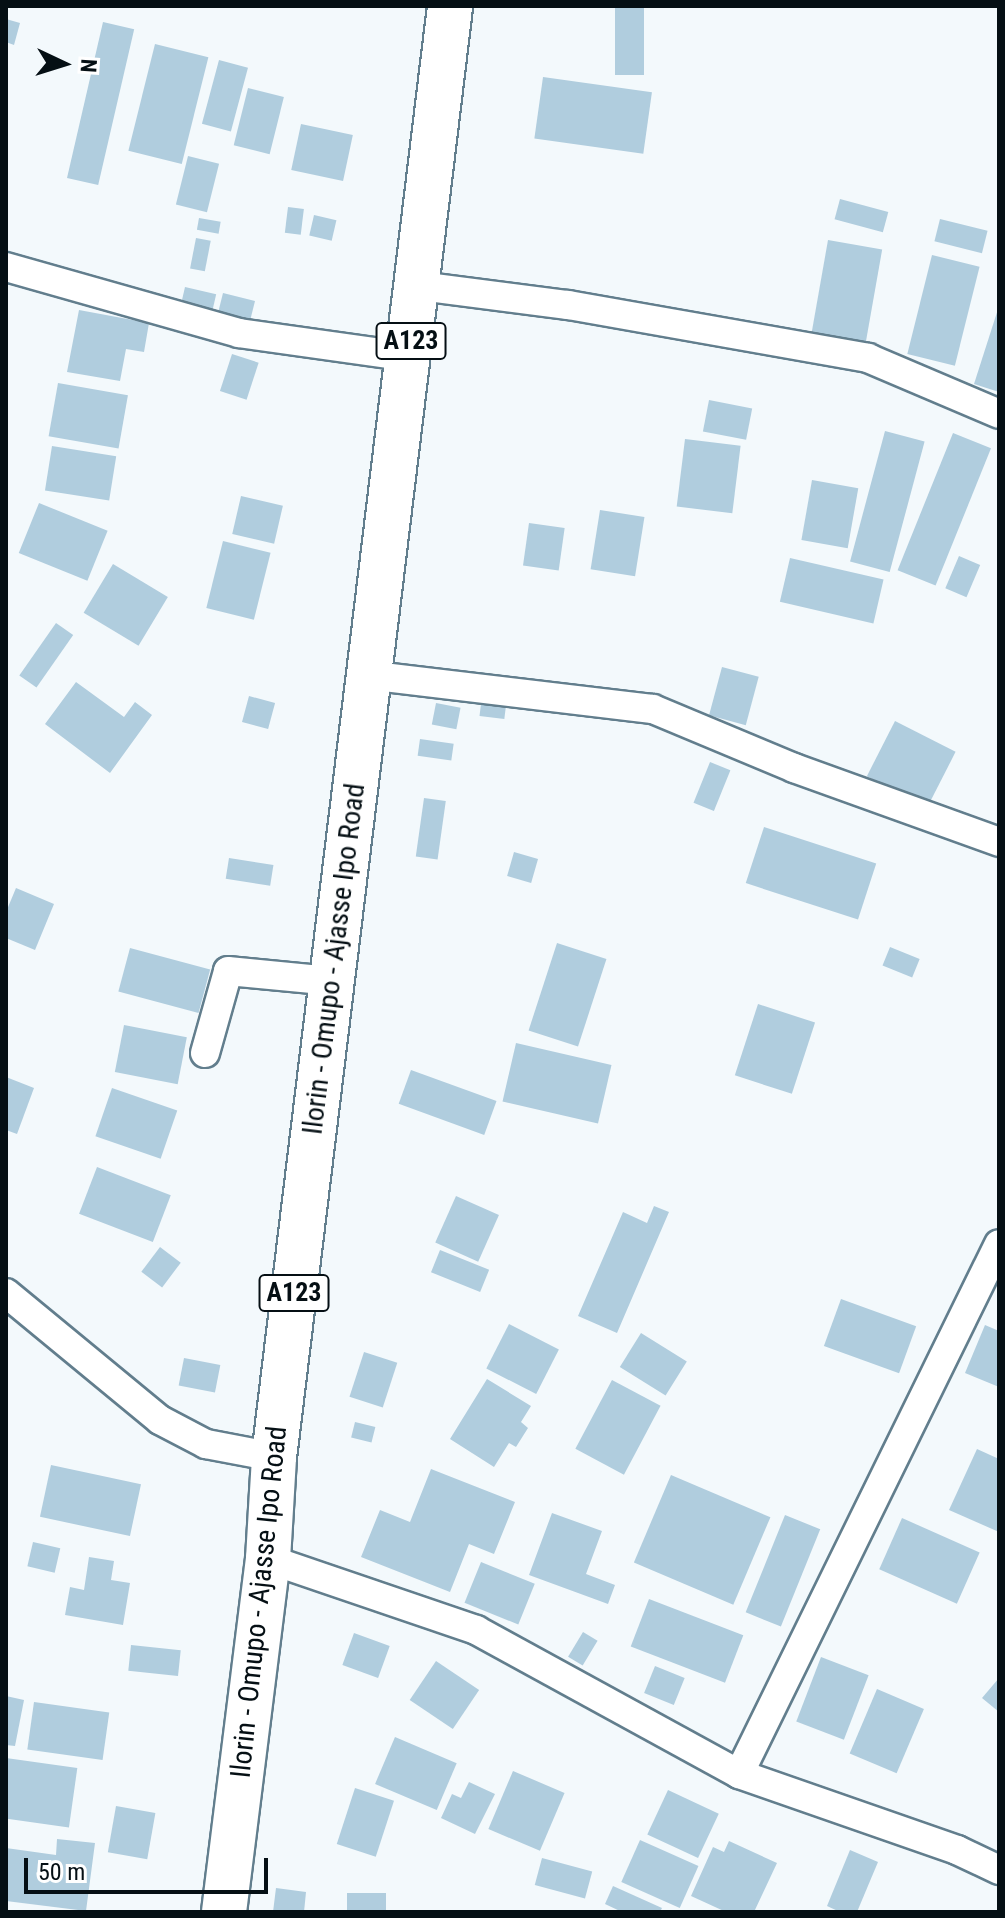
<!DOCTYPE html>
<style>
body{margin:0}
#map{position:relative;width:1005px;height:1918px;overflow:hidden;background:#f3f9fc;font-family:"Roboto Condensed",sans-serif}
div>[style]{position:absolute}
.building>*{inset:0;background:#b0cdde;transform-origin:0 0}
.roads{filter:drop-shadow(2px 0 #627e8d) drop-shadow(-2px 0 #627e8d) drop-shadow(0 2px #627e8d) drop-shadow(0 -2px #627e8d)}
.minor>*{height:28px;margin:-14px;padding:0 14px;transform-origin:14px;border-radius:14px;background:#fff}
.trunk>*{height:44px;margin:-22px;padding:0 22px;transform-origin:22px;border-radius:22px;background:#fff}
span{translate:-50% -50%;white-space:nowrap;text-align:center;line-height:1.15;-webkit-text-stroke:6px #fff;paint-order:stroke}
.shield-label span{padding:2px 6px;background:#fff;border:2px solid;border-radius:6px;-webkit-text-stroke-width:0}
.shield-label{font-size:26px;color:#050f14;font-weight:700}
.street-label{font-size:28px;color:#050f14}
.frame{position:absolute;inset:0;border:8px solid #050f14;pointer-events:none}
.north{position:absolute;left:24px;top:24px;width:80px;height:80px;-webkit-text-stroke:6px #fff;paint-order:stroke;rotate:94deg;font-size:22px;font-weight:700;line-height:32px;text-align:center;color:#050f14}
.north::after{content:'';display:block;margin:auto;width:28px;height:36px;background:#050f14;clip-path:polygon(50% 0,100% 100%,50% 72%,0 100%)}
.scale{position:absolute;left:24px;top:1858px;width:244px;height:36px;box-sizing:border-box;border:4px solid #050f14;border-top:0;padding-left:10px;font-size:24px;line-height:28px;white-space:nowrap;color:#050f14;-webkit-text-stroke:6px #fff;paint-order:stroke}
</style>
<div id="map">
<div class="building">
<i style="left:615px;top:6px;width:29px;height:69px"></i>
<i style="clip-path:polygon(6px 19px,20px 23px,14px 45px,6px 42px)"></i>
<i style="left:103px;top:22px;width:32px;height:160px;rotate:13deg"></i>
<i style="left:155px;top:44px;width:55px;height:110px;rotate:14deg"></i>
<i style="left:219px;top:60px;width:30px;height:66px;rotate:15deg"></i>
<i style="left:543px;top:77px;width:110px;height:62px;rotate:8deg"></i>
<i style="left:248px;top:88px;width:37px;height:59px;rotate:14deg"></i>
<i style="left:301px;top:124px;width:53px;height:47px;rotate:12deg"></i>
<i style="left:188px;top:156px;width:32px;height:50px;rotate:14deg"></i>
<i style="left:840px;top:199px;width:50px;height:21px;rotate:15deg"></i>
<i style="left:288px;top:207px;width:16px;height:26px;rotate:7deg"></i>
<i style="left:314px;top:215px;width:23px;height:21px;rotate:13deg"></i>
<i style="left:199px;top:218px;width:22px;height:12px;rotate:10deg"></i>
<i style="left:940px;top:219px;width:49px;height:23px;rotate:14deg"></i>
<i style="left:196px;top:238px;width:15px;height:31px;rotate:11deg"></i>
<i style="left:828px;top:240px;width:55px;height:95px;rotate:10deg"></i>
<i style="left:932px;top:255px;width:49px;height:102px;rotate:14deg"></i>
<i style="left:185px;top:287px;width:32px;height:20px;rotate:13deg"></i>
<i style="left:223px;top:293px;width:33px;height:22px;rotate:14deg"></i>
<i style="clip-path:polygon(999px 306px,999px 392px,974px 384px)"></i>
<i style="clip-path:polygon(79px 310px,149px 323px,144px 352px,126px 349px,120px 381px,67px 372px)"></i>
<i style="left:232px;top:354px;width:28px;height:39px;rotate:18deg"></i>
<i style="left:58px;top:383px;width:71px;height:54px;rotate:10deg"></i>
<i style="left:709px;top:400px;width:44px;height:32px;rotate:11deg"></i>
<i style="left:885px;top:431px;width:41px;height:135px;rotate:15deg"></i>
<i style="left:953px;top:433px;width:41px;height:148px;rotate:22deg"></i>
<i style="left:685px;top:439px;width:56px;height:68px;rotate:7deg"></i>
<i style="left:52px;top:446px;width:65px;height:45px;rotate:9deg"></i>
<i style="left:812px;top:480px;width:47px;height:61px;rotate:10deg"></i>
<i style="left:241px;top:496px;width:43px;height:39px;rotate:13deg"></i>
<i style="left:39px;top:503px;width:74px;height:54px;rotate:22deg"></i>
<i style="left:600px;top:510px;width:45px;height:60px;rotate:9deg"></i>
<i style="left:529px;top:523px;width:36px;height:43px;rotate:8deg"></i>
<i style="left:223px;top:541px;width:49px;height:69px;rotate:14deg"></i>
<i style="left:959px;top:556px;width:23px;height:35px;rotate:23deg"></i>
<i style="left:790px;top:558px;width:96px;height:45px;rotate:13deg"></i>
<i style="left:113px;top:564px;width:64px;height:57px;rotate:31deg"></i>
<i style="left:56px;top:623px;width:21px;height:64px;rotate:35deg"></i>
<i style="left:722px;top:667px;width:38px;height:50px;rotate:15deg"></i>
<i style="clip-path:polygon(76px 682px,124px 717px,135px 702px,152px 715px,110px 773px,45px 724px)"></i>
<i style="left:249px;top:696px;width:27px;height:27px;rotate:15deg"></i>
<i style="left:436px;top:703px;width:25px;height:22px;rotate:11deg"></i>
<i style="left:481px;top:704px;width:25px;height:12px;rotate:7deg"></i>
<i style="left:895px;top:721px;width:68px;height:62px;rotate:27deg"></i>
<i style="left:420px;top:739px;width:34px;height:17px;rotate:8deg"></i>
<i style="left:710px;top:762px;width:22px;height:44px;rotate:22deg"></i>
<i style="left:424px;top:798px;width:22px;height:59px;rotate:8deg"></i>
<i style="left:764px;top:827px;width:118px;height:59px;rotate:18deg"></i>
<i style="left:514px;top:852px;width:25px;height:25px;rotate:16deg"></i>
<i style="left:229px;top:858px;width:45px;height:21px;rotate:9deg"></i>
<i style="clip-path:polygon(16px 888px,54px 904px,35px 950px,6px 938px,6px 912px)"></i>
<i style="left:557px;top:943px;width:52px;height:92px;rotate:18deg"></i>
<i style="left:890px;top:947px;width:32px;height:20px;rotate:22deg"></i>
<i style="left:130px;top:948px;width:83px;height:45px;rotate:15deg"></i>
<i style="left:758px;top:1004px;width:60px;height:75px;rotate:18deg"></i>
<i style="left:124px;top:1025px;width:64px;height:48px;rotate:11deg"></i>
<i style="left:516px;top:1043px;width:98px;height:60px;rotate:13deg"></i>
<i style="left:411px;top:1070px;width:91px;height:36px;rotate:20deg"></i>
<i style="clip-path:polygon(6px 1077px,34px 1088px,17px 1134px,6px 1130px)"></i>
<i style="left:112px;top:1088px;width:69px;height:51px;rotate:19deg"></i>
<i style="left:97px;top:1167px;width:79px;height:50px;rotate:21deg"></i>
<i style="left:456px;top:1196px;width:47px;height:51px;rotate:24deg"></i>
<i style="clip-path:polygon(654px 1206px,669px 1212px,617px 1333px,578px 1316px,623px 1212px,647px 1223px)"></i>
<i style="left:160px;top:1247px;width:26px;height:31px;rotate:37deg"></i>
<i style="left:440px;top:1250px;width:53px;height:24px;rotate:22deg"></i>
<i style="left:841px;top:1299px;width:80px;height:50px;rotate:20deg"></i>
<i style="left:509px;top:1324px;width:56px;height:50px;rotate:27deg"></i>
<i style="clip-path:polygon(985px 1325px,999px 1331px,999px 1387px,965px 1373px)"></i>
<i style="left:641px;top:1333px;width:54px;height:40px;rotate:32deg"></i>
<i style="left:364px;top:1352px;width:35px;height:47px;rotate:18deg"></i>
<i style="left:184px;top:1358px;width:37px;height:28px;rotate:11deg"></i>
<i style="clip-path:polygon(487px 1379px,531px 1406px,521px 1422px,528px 1428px,516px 1447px,509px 1443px,494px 1467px,450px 1439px)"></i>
<i style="left:612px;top:1380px;width:55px;height:78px;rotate:28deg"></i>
<i style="left:355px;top:1422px;width:21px;height:16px;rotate:14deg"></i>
<i style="clip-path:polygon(977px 1449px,999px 1459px,999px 1532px,949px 1510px)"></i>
<i style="left:51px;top:1465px;width:92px;height:53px;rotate:12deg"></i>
<i style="clip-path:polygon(431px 1469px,515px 1502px,494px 1554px,469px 1544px,450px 1592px,361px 1557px,380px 1510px,410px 1522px)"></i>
<i style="left:671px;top:1475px;width:108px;height:95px;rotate:23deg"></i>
<i style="clip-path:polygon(552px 1513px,602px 1531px,586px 1574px,615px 1585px,608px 1604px,529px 1575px)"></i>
<i style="left:785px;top:1515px;width:38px;height:105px;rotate:22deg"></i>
<i style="left:902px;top:1518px;width:85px;height:56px;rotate:24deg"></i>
<i style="left:33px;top:1542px;width:28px;height:25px;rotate:13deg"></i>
<i style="clip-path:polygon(89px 1557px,114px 1561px,111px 1580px,130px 1583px,123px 1625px,65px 1615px,70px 1587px,84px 1590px)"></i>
<i style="left:481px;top:1562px;width:58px;height:44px;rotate:22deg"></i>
<i style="left:649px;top:1599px;width:101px;height:51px;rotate:21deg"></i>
<i style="left:583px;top:1632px;width:17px;height:29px;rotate:31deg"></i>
<i style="left:354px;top:1633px;width:38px;height:34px;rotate:20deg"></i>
<i style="left:131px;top:1645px;width:50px;height:26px;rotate:6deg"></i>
<i style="left:821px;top:1657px;width:51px;height:69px;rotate:21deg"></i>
<i style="left:436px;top:1661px;width:52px;height:47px;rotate:34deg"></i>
<i style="left:655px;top:1666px;width:32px;height:29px;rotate:22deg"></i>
<i style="clip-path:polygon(999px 1678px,999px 1712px,982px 1698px)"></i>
<i style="left:877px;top:1689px;width:51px;height:70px;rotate:23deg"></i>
<i style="clip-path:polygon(6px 1696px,24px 1700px,15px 1746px,6px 1745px)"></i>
<i style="left:34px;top:1702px;width:76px;height:48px;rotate:8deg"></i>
<i style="left:395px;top:1737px;width:67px;height:51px;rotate:23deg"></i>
<i style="left:6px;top:1758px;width:72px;height:60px;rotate:8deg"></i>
<i style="left:513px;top:1771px;width:56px;height:63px;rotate:23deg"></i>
<i style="clip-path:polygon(469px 1782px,495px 1794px,475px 1834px,441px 1818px,452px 1794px,461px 1798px)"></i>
<i style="left:355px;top:1788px;width:41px;height:59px;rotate:18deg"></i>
<i style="left:668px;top:1790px;width:56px;height:49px;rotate:25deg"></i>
<i style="left:116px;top:1806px;width:40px;height:47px;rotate:10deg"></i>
<i style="clip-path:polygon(57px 1839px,95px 1843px,86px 1911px,6px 1901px,6px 1848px,56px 1855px)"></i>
<i style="left:640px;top:1840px;width:64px;height:46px;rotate:24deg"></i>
<i style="clip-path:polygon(729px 1841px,777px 1863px,754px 1912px,726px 1912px,691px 1896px,713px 1847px,724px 1852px)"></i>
<i style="clip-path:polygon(850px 1850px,878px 1862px,857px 1912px,840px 1912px,827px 1906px)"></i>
<i style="left:542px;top:1858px;width:52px;height:28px;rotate:15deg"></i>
<i style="clip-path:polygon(613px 1886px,662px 1908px,660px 1912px,622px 1912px,605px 1904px)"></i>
<i style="clip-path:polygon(276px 1888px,306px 1892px,304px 1912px,273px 1912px)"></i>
<i style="left:347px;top:1893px;width:39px;height:19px"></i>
</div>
<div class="roads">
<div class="minor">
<i style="left:6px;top:267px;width:242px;rotate:15.8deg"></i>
<i style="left:239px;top:333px;width:172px;rotate:8deg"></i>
<i style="left:419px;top:286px;width:150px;rotate:7.3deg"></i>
<i style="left:568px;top:305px;width:305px;rotate:10deg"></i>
<i style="left:868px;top:358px;width:142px;rotate:23.1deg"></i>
<i style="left:367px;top:675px;width:288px;rotate:6.8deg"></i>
<i style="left:653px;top:709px;width:153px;rotate:22.7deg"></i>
<i style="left:794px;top:768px;width:218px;rotate:19.8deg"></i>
<i style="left:205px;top:1053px;width:85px;rotate:-74.3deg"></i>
<i style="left:228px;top:971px;width:103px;rotate:5.5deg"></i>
<i style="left:6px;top:1293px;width:200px;rotate:39.5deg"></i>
<i style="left:160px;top:1420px;width:52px;rotate:27.6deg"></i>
<i style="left:206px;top:1444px;width:69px;rotate:10.8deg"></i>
<i style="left:268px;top:1559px;width:220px;rotate:18.8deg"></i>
<i style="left:476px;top:1630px;width:300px;rotate:28.7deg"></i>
<i style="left:739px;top:1774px;width:231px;rotate:19.2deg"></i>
<i style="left:957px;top:1850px;width:47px;rotate:25.5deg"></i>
<i style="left:739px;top:1774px;width:590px;rotate:-63.87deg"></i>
</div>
<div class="trunk">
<i style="left:224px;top:1912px;width:356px;rotate:-82.9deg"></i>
<i style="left:268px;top:1559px;width:102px;rotate:-86.6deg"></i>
<i style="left:274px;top:1457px;width:1462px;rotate:-83.08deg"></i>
</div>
</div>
<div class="shield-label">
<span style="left:411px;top:341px">A123</span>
<span style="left:294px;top:1293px">A123</span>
</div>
<div class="street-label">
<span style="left:334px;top:959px;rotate:-83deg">Ilorin - Omupo - Ajasse Ipo Road</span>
<span style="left:259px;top:1602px;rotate:-84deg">Ilorin - Omupo - Ajasse Ipo Road</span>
</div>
<div class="frame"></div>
<div class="north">N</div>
<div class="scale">50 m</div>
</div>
